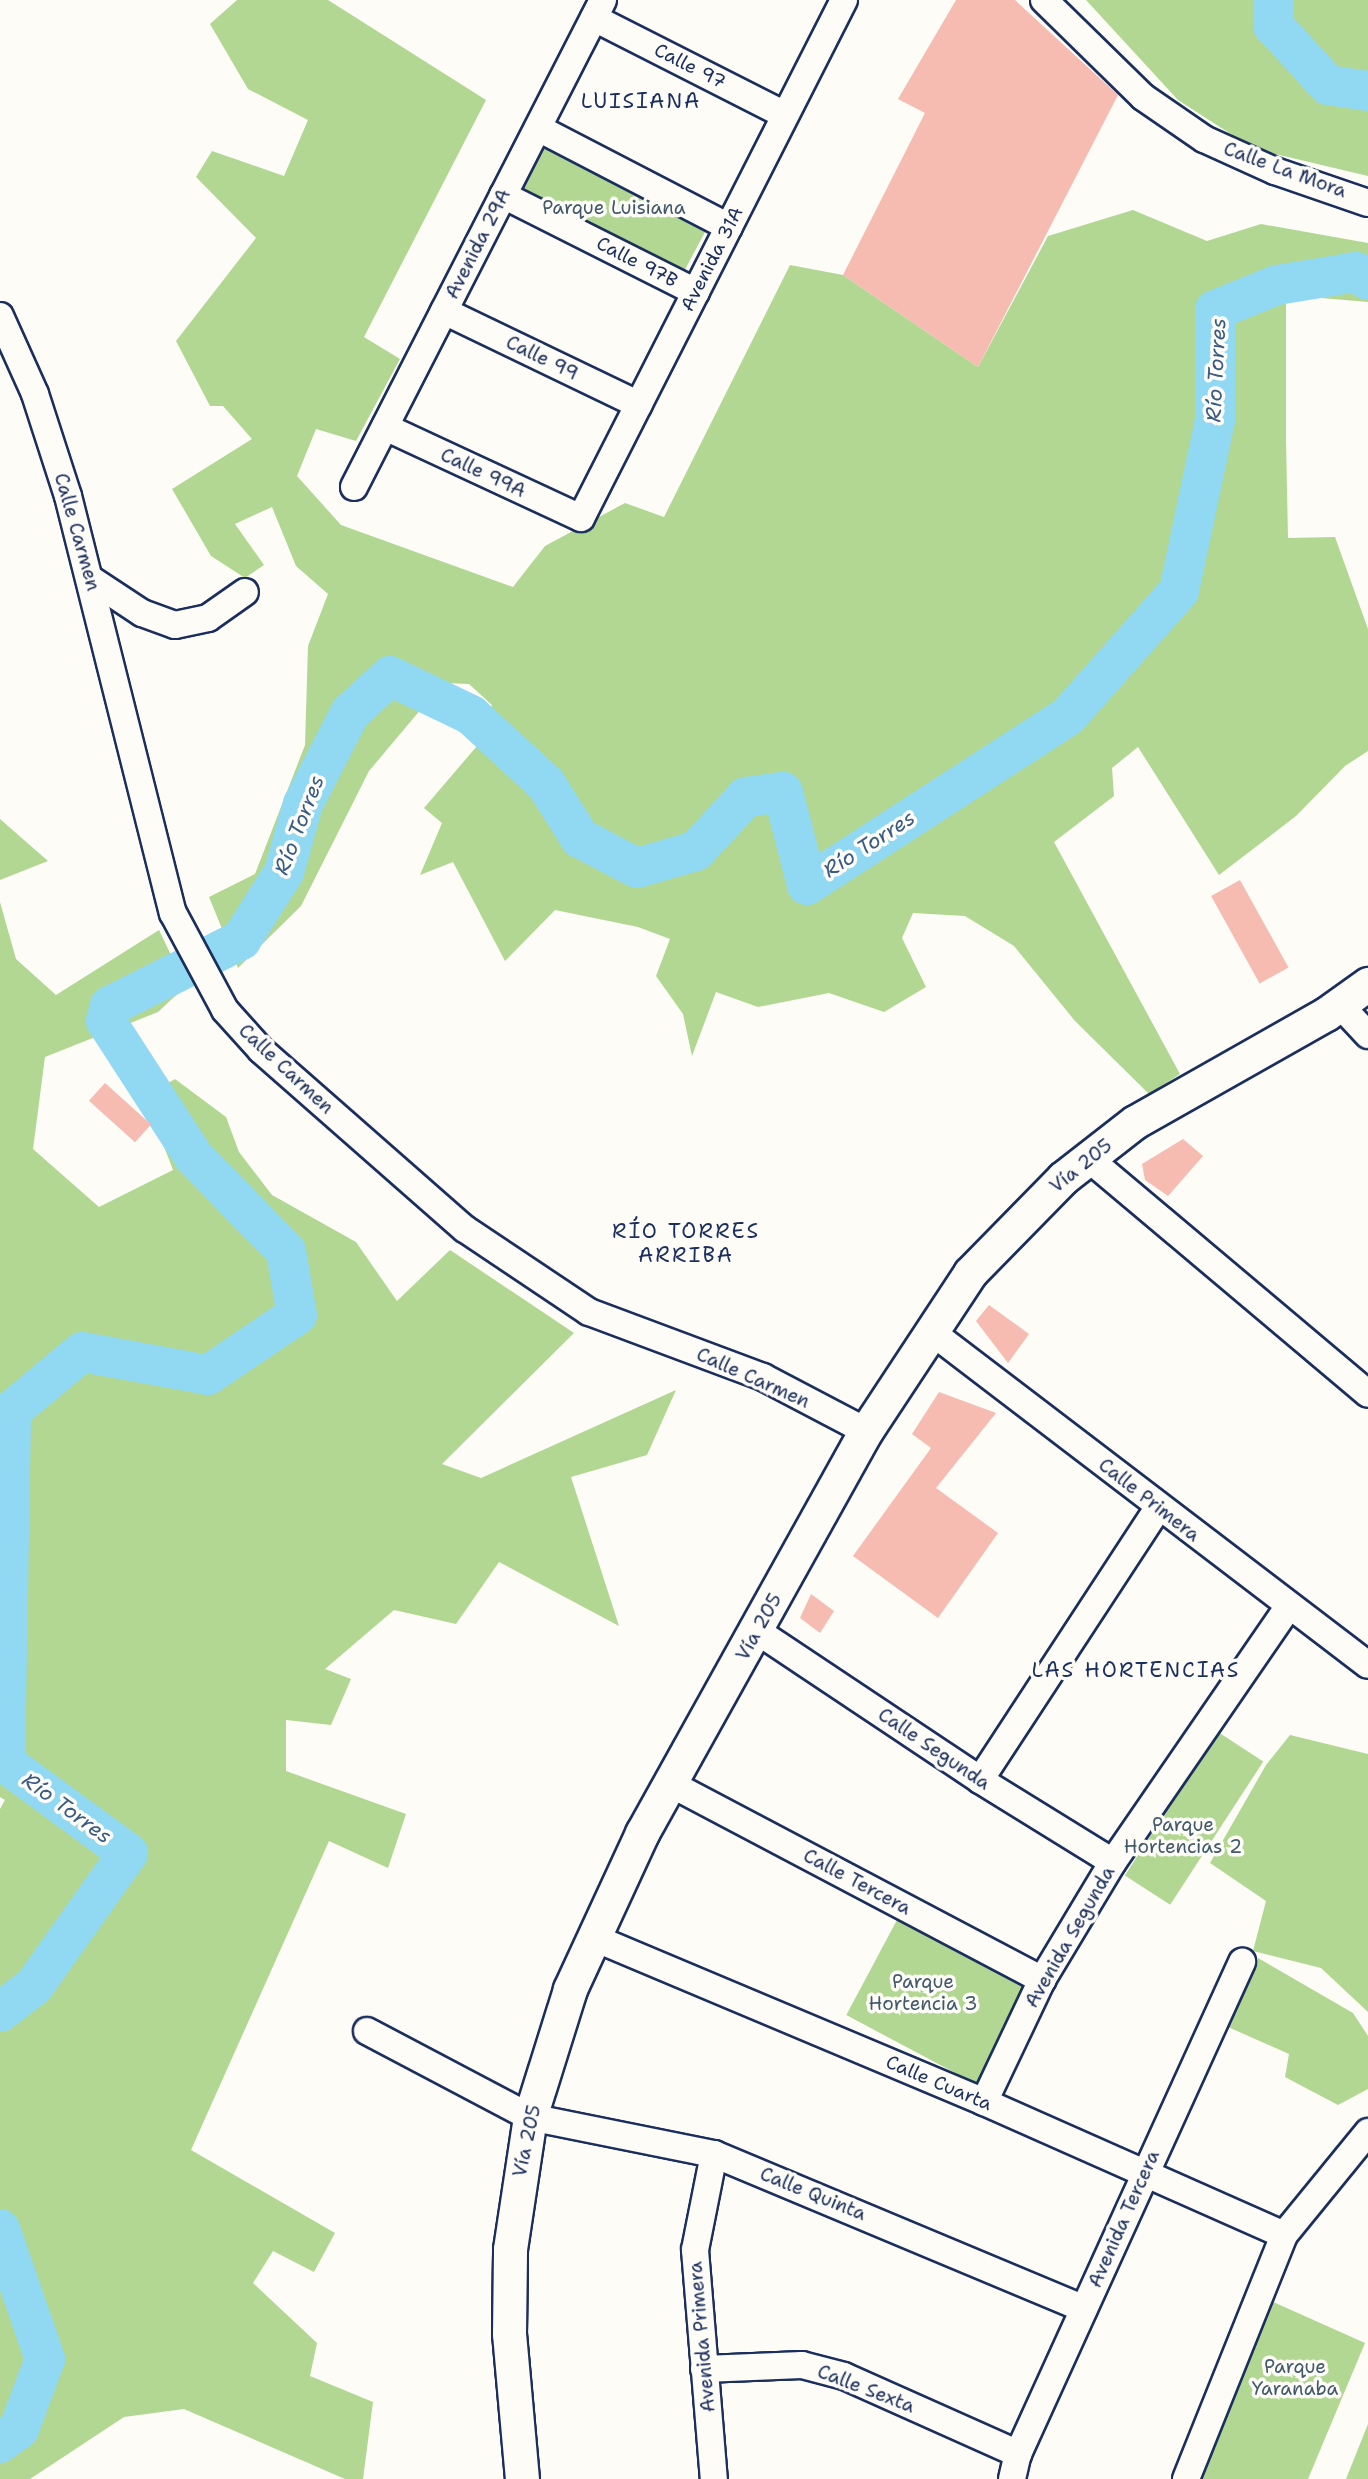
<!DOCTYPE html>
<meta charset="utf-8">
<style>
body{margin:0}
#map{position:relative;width:1368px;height:2479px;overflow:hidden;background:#fdfcf7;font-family:"Shantell Sans",sans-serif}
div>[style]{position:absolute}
.green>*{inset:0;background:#b2d792;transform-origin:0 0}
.river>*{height:40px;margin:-20px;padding:0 20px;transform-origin:20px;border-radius:20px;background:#91d9f2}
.building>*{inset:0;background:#f6bbb1;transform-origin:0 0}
.roads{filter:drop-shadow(2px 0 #1b2f5e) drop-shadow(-2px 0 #1b2f5e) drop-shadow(0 2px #1b2f5e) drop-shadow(0 -2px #1b2f5e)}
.minor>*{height:26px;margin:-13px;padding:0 13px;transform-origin:13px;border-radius:13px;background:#fdfcf7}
.major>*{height:33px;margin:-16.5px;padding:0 16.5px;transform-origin:16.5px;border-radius:16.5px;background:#fdfcf7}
span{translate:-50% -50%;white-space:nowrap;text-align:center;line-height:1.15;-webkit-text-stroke:7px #fdfcf7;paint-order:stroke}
.street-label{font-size:19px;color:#1b2f5e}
.park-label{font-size:19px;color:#41596b}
.neighbourhood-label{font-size:21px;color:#1b2f5e;letter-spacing:2px}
.water-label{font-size:21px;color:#385a83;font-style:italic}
</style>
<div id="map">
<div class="green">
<i style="clip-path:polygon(237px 0,328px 0,486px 100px,364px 337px,400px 359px,356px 441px,316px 429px,297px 476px,341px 525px,513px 587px,545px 546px,625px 503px,664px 517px,790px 265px,843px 275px,978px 367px,1048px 236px,1133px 210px,1207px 241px,1261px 224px,1368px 243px,1368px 302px,1286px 295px,1286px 440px,1288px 538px,1335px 537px,1368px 629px,1368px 751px,1345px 766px,1296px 816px,1219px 875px,1138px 747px,1112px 768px,1114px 796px,1054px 842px,1180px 1074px,1149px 1094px,1075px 1021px,1014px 946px,965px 916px,913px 913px,902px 938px,926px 987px,884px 1012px,829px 993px,758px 1007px,716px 992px,692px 1056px,683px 1014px,656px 976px,670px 939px,638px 927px,555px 910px,505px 961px,453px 862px,420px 875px,442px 823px,424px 808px,477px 746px,492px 705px,469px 684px,443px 683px,369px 771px,301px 906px,238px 968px,209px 897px,255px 874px,305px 745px,308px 646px,328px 594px,296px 566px,272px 507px,235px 524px,264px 565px,245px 578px,211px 556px,172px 489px,252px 439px,223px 406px,210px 406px,176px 341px,256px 238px,196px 177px,212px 151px,284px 176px,308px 120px,248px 89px,210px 24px)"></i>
<i style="clip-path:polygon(1086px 0,1368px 0,1368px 176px,1254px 149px,1178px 100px)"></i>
<i style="left:545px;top:141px;width:184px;height:54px;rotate:28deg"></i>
<i style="clip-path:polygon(0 819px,48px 861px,0 880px)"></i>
<i style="clip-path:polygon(0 902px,16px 959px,56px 995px,159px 930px,186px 986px,158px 1012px,45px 1057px,33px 1149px,99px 1207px,173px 1170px,145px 1097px,175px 1079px,226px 1117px,239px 1152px,272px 1195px,356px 1242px,397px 1301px,450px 1250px,574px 1333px,442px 1464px,481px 1478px,676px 1390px,647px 1455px,571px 1477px,619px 1626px,499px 1562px,456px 1624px,394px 1610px,325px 1669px,351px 1679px,331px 1725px,286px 1720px,286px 1771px,406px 1814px,388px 1868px,329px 1841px,191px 2150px,335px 2233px,314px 2272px,273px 2251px,253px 2283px,317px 2343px,310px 2376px,373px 2402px,363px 2479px,345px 2479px,184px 2409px,124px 2417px,30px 2479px,0 2479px,0 1809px,5px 1800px,0 1797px)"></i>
<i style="left:1218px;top:1732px;width:54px;height:171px;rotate:33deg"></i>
<i style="clip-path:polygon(1290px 1735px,1368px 1754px,1368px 2012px,1321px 1968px,1253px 1951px,1266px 1901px,1210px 1863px,1266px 1765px)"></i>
<i style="left:898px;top:1918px;width:149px;height:110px;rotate:28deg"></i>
<i style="clip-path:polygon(1258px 1958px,1353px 2013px,1368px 2036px,1368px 2089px,1338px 2105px,1285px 2077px,1289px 2054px,1228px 2027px,1231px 2010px)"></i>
<i style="clip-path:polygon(1271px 2301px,1365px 2343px,1308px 2479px,1202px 2479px)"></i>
<i style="clip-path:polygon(1368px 2424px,1368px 2479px,1346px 2479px)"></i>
</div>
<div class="river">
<i style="left:1273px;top:0;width:25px;rotate:90deg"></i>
<i style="left:1273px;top:25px;width:81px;rotate:47.5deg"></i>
<i style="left:1328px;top:85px;width:40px;rotate:8.5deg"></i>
<i style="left:0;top:2012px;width:43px;rotate:-37.4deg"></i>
<i style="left:34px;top:1986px;width:163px;rotate:-54.7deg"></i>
<i style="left:128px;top:1853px;width:152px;rotate:-143.8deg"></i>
<i style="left:5px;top:1763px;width:352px;rotate:-89deg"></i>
<i style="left:11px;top:1411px;width:92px;rotate:-39.7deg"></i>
<i style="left:82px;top:1352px;width:128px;rotate:10.3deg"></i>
<i style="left:208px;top:1375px;width:107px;rotate:-34deg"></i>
<i style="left:297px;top:1315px;width:65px;rotate:-99.8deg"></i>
<i style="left:286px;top:1251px;width:132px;rotate:-134.4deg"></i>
<i style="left:194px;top:1157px;width:162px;rotate:-122.9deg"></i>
<i style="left:106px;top:1021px;width:16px;rotate:-75deg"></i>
<i style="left:110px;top:1006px;width:147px;rotate:-26.7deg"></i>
<i style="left:241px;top:940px;width:80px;rotate:-57.7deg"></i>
<i style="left:284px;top:872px;width:71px;rotate:-74.4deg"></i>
<i style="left:303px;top:804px;width:102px;rotate:-62.7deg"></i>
<i style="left:350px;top:713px;width:54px;rotate:-42.8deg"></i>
<i style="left:390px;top:676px;width:90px;rotate:25.7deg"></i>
<i style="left:471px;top:715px;width:102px;rotate:42.6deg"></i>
<i style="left:546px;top:784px;width:64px;rotate:57.8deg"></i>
<i style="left:580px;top:838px;width:64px;rotate:27.8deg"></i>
<i style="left:637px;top:868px;width:61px;rotate:-16.1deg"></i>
<i style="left:696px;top:851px;width:74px;rotate:-47.2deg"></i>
<i style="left:746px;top:797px;width:37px;rotate:-8deg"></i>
<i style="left:783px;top:792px;width:96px;rotate:75.5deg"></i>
<i style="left:807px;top:885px;width:311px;rotate:-32.9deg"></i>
<i style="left:1068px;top:716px;width:167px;rotate:-48.4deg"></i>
<i style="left:1179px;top:591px;width:175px;rotate:-78.1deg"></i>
<i style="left:1215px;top:420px;width:110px;rotate:-90deg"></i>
<i style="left:1215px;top:310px;width:67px;rotate:-22deg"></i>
<i style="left:1277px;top:285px;width:80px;rotate:-9.3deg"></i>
<i style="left:1356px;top:272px;width:14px;rotate:34deg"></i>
<i style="left:0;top:2229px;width:138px;rotate:70.9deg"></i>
<i style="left:45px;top:2359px;width:75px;rotate:110.4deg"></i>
<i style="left:19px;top:2429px;width:24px;rotate:144deg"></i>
</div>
<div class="building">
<i style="clip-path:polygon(956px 0,1015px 0,1118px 95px,978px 367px,843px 275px,925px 113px,898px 99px)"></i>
<i style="left:1240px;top:880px;width:100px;height:33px;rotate:61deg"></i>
<i style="left:105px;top:1083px;width:62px;height:24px;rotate:42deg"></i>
<i style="clip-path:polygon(1183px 1139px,1203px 1156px,1168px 1196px,1145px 1180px,1142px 1164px)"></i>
<i style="clip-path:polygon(989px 1305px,1029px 1334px,1008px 1363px,976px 1321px)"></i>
<i style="clip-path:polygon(939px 1392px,996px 1413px,936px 1488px,998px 1533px,938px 1618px,853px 1556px,931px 1448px,912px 1434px)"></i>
<i style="clip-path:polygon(811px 1594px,834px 1611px,820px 1633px,800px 1618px)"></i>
</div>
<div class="roads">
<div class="minor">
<i style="left:1044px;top:0;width:139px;rotate:44.4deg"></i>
<i style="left:1143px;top:97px;width:74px;rotate:34.5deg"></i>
<i style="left:1204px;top:139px;width:78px;rotate:24.3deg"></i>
<i style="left:1275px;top:171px;width:98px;rotate:19deg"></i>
<i style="left:594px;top:18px;width:214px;rotate:26.9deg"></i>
<i style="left:538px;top:128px;width:215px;rotate:27.4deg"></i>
<i style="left:503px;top:195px;width:216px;rotate:26.7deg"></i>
<i style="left:444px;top:311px;width:216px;rotate:25.7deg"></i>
<i style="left:0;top:316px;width:85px;rotate:65.8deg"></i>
<i style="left:35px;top:394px;width:107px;rotate:72.1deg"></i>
<i style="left:68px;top:496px;width:430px;rotate:75.9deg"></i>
<i style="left:173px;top:913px;width:110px;rotate:61.8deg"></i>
<i style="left:225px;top:1010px;width:54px;rotate:48deg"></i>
<i style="left:261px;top:1050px;width:271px;rotate:41.3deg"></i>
<i style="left:465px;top:1229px;width:149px;rotate:33.8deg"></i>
<i style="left:589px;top:1312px;width:186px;rotate:20.5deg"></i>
<i style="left:763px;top:1377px;width:116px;rotate:27.7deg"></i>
<i style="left:385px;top:427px;width:216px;rotate:24.9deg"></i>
<i style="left:581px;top:518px;width:581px;rotate:-63.08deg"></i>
<i style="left:354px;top:487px;width:547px;rotate:-62.92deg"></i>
<i style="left:92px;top:580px;width:60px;rotate:33.4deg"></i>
<i style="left:142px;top:613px;width:35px;rotate:20deg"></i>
<i style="left:175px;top:625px;width:34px;rotate:-12deg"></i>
<i style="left:208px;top:618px;width:45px;rotate:-35.1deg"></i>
<i style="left:1340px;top:1005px;width:41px;rotate:47deg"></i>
<i style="left:1088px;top:1158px;width:366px;rotate:40.1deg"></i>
<i style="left:933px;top:1333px;width:547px;rotate:37.35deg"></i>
<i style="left:757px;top:1631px;width:268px;rotate:33.7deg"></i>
<i style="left:980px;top:1780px;width:156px;rotate:31.7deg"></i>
<i style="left:980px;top:1780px;width:325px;rotate:-56.8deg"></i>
<i style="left:671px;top:1784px;width:420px;rotate:27.8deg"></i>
<i style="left:592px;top:1937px;width:425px;rotate:22.8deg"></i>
<i style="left:984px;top:2102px;width:328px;rotate:23.9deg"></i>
<i style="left:367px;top:2031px;width:184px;rotate:27.8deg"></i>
<i style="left:530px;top:2117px;width:188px;rotate:11.4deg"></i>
<i style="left:714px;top:2154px;width:401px;rotate:22.7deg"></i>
<i style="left:984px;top:2102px;width:135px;rotate:-64.6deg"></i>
<i style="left:1042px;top:1980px;width:138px;rotate:-59deg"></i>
<i style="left:1113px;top:1862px;width:309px;rotate:-55.5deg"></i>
<i style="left:714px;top:2154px;width:98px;rotate:101.2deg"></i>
<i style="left:695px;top:2250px;width:230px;rotate:85.3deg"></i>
<i style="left:704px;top:2369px;width:98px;rotate:-2.3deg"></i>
<i style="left:802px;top:2365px;width:43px;rotate:14.7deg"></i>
<i style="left:844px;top:2376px;width:191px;rotate:24.1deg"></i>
<i style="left:1012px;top:2479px;width:26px;rotate:-77deg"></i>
<i style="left:1018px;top:2454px;width:541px;rotate:-65.52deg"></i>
<i style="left:1186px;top:2479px;width:263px;rotate:-68.1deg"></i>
<i style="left:1284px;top:2235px;width:133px;rotate:-50.8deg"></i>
</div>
<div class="major">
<i style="left:522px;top:2479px;width:146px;rotate:-95.1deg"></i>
<i style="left:509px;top:2334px;width:85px;rotate:-89.3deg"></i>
<i style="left:510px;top:2249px;width:134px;rotate:-81.4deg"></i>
<i style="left:530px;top:2117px;width:134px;rotate:-72.6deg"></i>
<i style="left:570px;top:1989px;width:172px;rotate:-65.2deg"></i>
<i style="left:642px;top:1833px;width:460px;rotate:-60.9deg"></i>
<i style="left:866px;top:1431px;width:189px;rotate:-56.6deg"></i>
<i style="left:970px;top:1273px;width:133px;rotate:-45.6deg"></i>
<i style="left:1063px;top:1178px;width:91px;rotate:-37.9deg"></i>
<i style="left:1135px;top:1122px;width:219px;rotate:-29.5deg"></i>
<i style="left:1326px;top:1014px;width:52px;rotate:-35.5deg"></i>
</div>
</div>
<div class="street-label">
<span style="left:690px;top:66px;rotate:27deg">Calle 97</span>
<span style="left:1285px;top:170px;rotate:20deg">Calle La Mora</span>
<span style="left:478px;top:244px;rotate:-63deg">Avenida 29A</span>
<span style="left:712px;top:259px;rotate:-63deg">Avenida 31A</span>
<span style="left:637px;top:262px;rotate:27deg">Calle 97B</span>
<span style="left:542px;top:358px;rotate:26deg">Calle 99</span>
<span style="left:483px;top:473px;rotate:25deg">Calle 99A</span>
<span style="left:77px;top:532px;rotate:74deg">Calle Carmen</span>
<span style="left:286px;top:1069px;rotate:43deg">Calle Carmen</span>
<span style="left:1081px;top:1166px;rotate:-39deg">Vía 205</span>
<span style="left:753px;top:1378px;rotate:24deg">Calle Carmen</span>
<span style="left:1149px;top:1500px;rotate:38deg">Calle Primera</span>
<span style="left:759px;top:1627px;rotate:-61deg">Vía 205</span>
<span style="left:934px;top:1749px;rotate:34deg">Calle Segunda</span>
<span style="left:857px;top:1882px;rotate:28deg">Calle Tercera</span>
<span style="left:1070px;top:1937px;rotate:-60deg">Avenida Segunda</span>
<span style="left:939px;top:2083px;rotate:23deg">Calle Cuarta</span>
<span style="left:527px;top:2141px;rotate:-78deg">Vía 205</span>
<span style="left:813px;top:2194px;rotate:22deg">Calle Quinta</span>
<span style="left:1124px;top:2219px;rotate:-66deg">Avenida Tercera</span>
<span style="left:702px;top:2337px;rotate:-95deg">Avenida Primera</span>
<span style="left:866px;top:2389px;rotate:21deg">Calle Sexta</span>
</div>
<div class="park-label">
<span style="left:614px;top:208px">Parque Luisiana</span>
<span style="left:1183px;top:1836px">Parque<br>Hortencias 2</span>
<span style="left:923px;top:1993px">Parque<br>Hortencia 3</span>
<span style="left:1295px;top:2378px">Parque<br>Yaranaba</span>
</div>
<div class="neighbourhood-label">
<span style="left:641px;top:101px">LUISIANA</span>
<span style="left:686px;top:1243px">RÍO TORRES<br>ARRIBA</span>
<span style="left:1136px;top:1670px">LAS HORTENCIAS</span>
</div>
<div class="water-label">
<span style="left:1216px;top:370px;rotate:-87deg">Río Torres</span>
<span style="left:299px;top:825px;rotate:-69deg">Río Torres</span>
<span style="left:869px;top:844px;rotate:-33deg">Río Torres</span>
<span style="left:67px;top:1808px;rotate:36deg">Río Torres</span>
</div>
</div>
